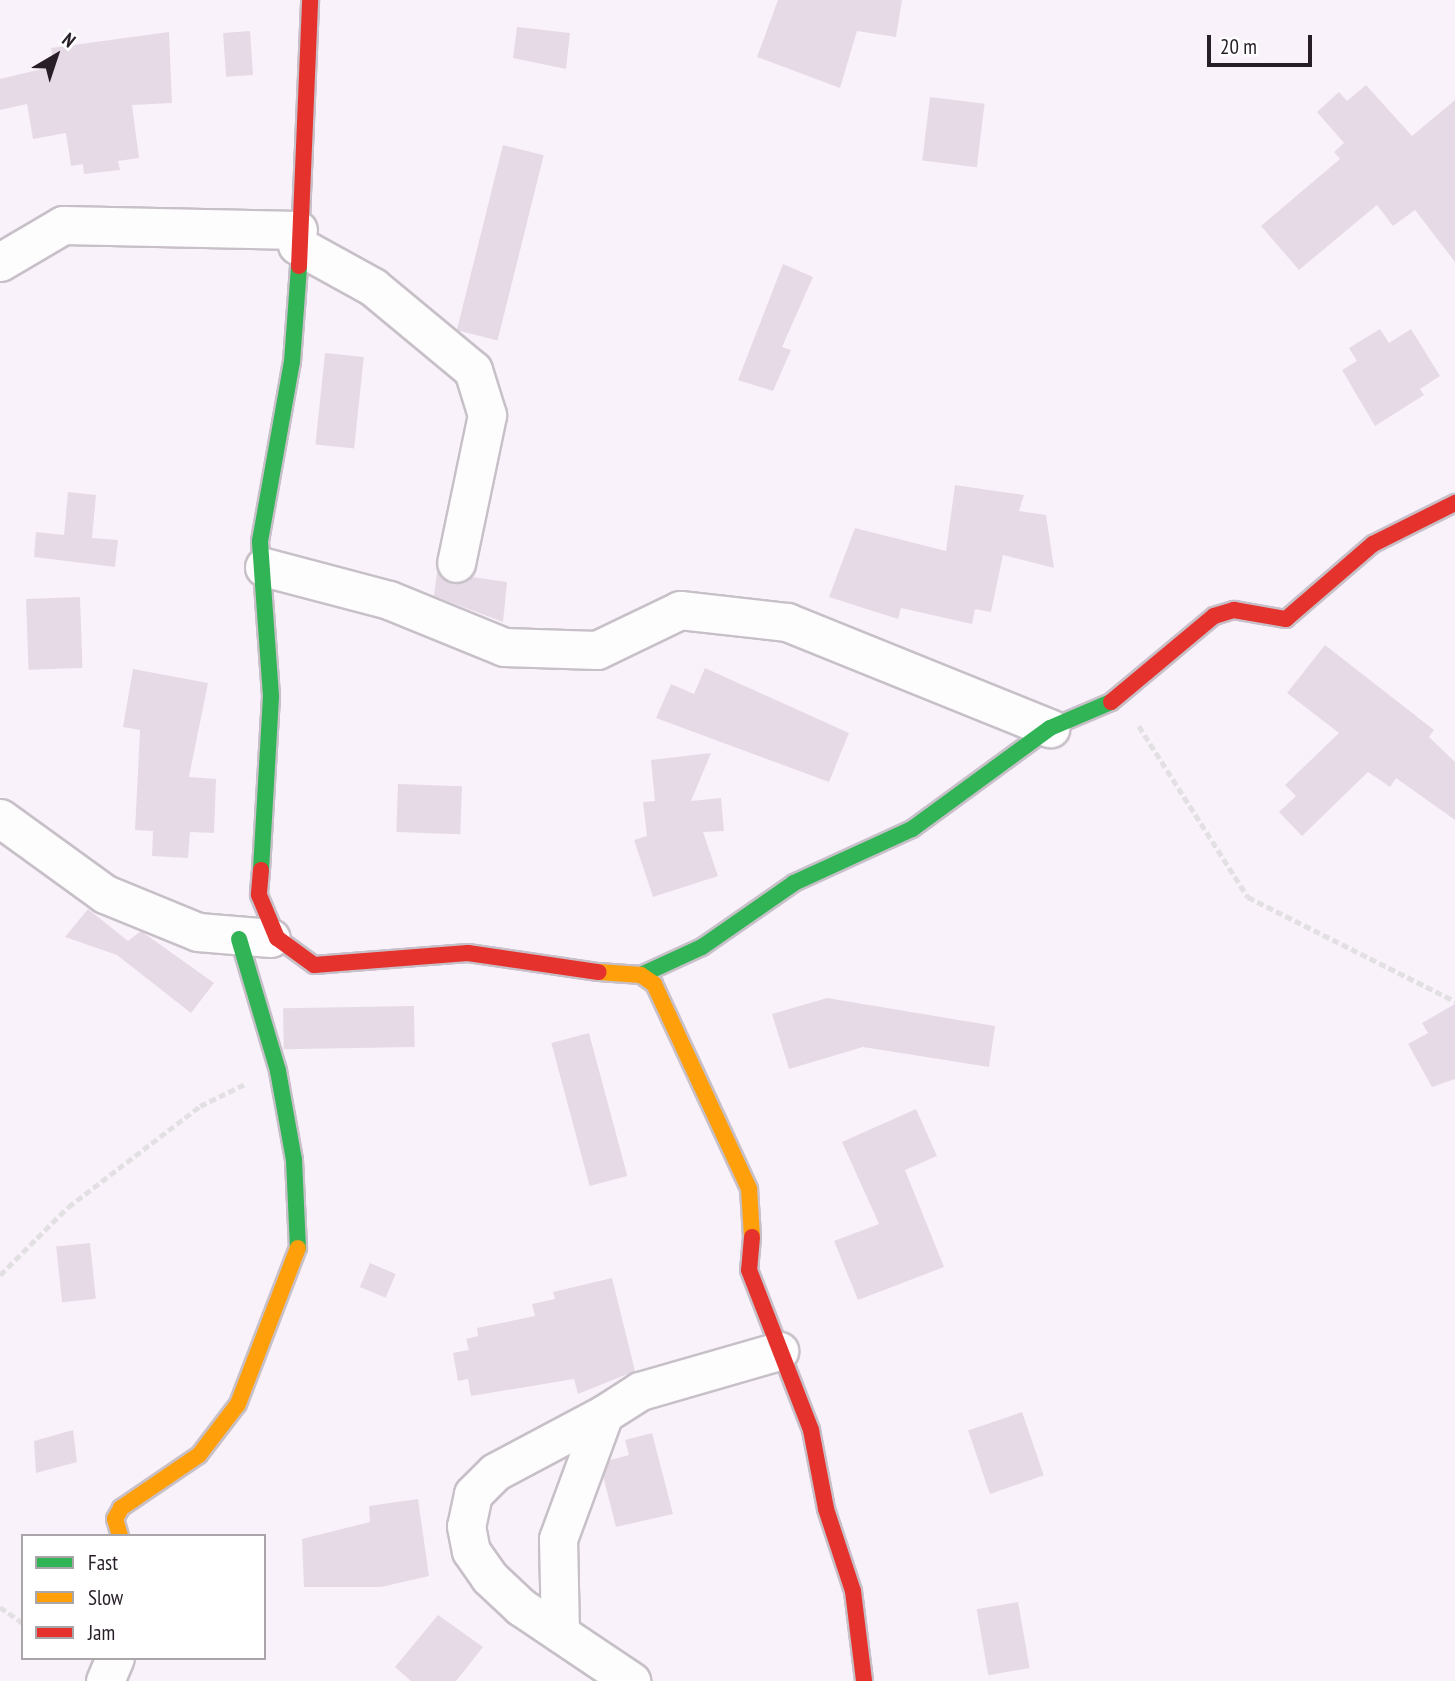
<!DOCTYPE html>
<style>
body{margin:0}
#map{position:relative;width:1455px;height:1681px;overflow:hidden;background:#faf2fa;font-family:"PT Sans Narrow",sans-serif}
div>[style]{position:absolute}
.building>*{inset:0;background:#e6dae6;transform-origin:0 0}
.path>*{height:4.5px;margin-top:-2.25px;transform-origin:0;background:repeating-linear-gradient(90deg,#e2e0e2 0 7px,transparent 0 10.5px)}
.roads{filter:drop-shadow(2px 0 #c8c0c8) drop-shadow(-2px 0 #c8c0c8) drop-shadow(0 2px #c8c0c8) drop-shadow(0 -2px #c8c0c8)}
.street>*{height:37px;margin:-18.5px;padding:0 18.5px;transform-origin:18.5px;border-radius:18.5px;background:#fefdfe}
.fast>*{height:16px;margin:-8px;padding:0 8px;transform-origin:8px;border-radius:8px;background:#30b455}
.slow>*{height:16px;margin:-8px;padding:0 8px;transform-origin:8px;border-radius:8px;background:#ff9f0a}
.jam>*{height:16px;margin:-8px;padding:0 8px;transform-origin:8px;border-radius:8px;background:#e5322d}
span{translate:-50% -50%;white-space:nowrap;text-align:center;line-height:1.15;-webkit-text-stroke:6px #fff;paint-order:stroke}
.legend{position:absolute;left:21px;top:1534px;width:245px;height:126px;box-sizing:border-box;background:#fff;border:2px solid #a9a5a9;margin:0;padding:9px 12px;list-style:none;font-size:21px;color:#271e27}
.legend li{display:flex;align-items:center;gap:14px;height:35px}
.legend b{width:35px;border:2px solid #a9a5a9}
.north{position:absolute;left:21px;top:21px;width:70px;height:70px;-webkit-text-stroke:5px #fff;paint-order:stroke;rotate:39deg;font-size:19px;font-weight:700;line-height:28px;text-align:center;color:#271e27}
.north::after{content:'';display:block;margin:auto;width:24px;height:32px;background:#271e27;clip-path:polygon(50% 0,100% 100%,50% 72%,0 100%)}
.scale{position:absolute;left:1207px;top:35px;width:105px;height:32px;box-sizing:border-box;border:4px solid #271e27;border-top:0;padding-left:9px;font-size:21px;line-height:24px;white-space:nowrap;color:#271e27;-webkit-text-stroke:5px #fff;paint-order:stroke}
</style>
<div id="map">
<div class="building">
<i style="clip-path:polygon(778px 0,902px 0,896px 37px,857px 31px,840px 88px,757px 57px)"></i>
<i style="clip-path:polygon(517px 27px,570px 33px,566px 69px,513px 58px)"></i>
<i style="left:250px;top:31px;width:44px;height:27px;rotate:86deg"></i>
<i style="clip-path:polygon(169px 32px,172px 103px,132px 105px,139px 158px,118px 161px,120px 170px,84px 174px,83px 164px,71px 166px,66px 133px,33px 139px,27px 104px,0 110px,0 79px,54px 66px,51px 48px)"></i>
<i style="clip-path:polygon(1366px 85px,1412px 136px,1455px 100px,1455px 262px,1415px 210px,1393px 226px,1377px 205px,1299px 270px,1261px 226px,1340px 159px,1334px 152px,1344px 143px,1317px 112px,1339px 92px,1347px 101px)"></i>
<i style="left:930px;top:97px;width:55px;height:64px;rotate:7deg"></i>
<i style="left:503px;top:145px;width:42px;height:191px;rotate:14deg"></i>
<i style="clip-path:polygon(783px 264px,813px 277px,782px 347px,791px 350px,773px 391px,738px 380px)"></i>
<i style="clip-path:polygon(1380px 329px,1389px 343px,1411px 329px,1440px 376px,1420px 389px,1424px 395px,1375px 426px,1342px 370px,1357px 361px,1349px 348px)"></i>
<i style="left:325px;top:353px;width:39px;height:92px;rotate:6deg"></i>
<i style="clip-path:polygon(955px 485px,1024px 495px,1019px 511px,1046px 515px,1054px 568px,1003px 555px,991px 612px,975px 609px,972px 624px,901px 608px,898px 619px,829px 597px,855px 528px,946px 551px)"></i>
<i style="clip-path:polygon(68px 492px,96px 495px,92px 538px,118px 540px,115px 567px,34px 557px,36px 532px,64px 535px)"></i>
<i style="clip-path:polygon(437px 572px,452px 584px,472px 577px,507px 582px,503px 622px,434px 596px)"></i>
<i style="left:80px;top:597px;width:71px;height:54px;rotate:88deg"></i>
<i style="clip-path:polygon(1325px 645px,1434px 730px,1429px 737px,1455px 762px,1455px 820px,1396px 778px,1390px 787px,1368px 772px,1302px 836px,1279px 812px,1296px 796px,1285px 785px,1339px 733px,1287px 693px)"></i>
<i style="clip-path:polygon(705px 668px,849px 733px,829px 782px,656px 718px,671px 684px,694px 694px)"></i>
<i style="clip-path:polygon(133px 669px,208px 683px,189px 777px,216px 779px,214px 833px,190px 832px,188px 858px,152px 856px,153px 831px,135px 830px,140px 730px,123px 727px)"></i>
<i style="clip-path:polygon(711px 753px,691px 801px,721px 798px,724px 831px,703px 832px,718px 876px,653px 897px,634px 840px,647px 836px,643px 802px,655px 801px,651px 760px)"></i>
<i style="left:398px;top:784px;width:64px;height:48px;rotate:2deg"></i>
<i style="clip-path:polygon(88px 909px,128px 941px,141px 931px,214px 983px,191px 1013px,117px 955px,65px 937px)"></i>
<i style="clip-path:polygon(827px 998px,995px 1026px,989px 1067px,863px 1047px,789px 1069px,772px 1014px)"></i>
<i style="clip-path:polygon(1455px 1004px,1455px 1079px,1432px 1087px,1408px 1044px,1428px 1033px,1422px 1023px)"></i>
<i style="left:414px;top:1006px;width:41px;height:131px;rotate:89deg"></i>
<i style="left:589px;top:1033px;width:148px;height:39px;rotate:75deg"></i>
<i style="clip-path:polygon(916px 1109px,937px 1156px,905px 1170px,944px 1267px,858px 1300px,834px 1241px,879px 1224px,842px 1142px)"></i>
<i style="left:90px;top:1243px;width:56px;height:34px;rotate:84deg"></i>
<i style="left:370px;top:1263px;width:28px;height:26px;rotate:23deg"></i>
<i style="clip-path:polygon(612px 1278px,635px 1371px,578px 1394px,574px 1379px,471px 1396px,468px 1379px,458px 1381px,453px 1353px,469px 1350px,466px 1339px,478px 1336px,477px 1328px,535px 1316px,532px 1304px,555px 1299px,553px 1292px)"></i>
<i style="left:1022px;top:1412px;width:67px;height:57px;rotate:71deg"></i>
<i style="clip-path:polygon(73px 1430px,77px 1462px,36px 1473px,34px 1441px)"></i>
<i style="clip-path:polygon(652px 1433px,673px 1514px,616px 1527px,603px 1476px,610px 1460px,629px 1455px,625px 1440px)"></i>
<i style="clip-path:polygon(418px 1499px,429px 1576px,381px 1587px,304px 1587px,302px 1539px,370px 1522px,369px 1506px)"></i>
<i style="left:1018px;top:1602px;width:67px;height:42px;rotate:80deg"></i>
<i style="clip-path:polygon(438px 1615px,483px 1647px,456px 1681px,411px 1681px,395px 1667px)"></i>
</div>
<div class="path">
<i style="left:1139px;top:726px;width:203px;rotate:57.5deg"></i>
<i style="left:1248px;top:897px;width:232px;rotate:26.7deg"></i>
<i style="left:0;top:1275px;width:96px;rotate:-45deg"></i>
<i style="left:68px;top:1207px;width:166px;rotate:-37.4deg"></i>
<i style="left:200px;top:1106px;width:50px;rotate:-26.1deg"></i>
<i style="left:0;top:1607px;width:28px;rotate:35deg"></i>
</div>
<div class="roads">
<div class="street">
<i style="left:297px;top:245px;width:87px;rotate:28.9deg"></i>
<i style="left:373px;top:287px;width:130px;rotate:39.7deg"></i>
<i style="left:473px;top:370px;width:47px;rotate:72.7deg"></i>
<i style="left:487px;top:415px;width:151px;rotate:101.8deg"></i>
<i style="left:0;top:262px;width:73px;rotate:-30.4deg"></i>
<i style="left:63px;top:225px;width:235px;rotate:1.2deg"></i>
<i style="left:264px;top:567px;width:129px;rotate:14.8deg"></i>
<i style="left:389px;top:600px;width:124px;rotate:22.2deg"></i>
<i style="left:504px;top:647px;width:93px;rotate:1.8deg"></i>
<i style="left:597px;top:650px;width:92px;rotate:-25.7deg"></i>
<i style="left:680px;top:610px;width:108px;rotate:6.4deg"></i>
<i style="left:787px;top:622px;width:284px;rotate:22deg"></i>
<i style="left:0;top:818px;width:130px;rotate:35.9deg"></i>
<i style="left:105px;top:894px;width:100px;rotate:22.2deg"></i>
<i style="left:198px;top:932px;width:73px;rotate:4.7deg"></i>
<i style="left:604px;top:1414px;width:123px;rotate:152deg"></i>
<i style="left:495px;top:1472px;width:31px;rotate:135deg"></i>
<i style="left:473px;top:1494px;width:33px;rotate:102deg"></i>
<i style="left:466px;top:1526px;width:25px;rotate:79deg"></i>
<i style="left:471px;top:1551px;width:32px;rotate:55deg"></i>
<i style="left:489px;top:1577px;width:44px;rotate:43.2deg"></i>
<i style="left:521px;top:1607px;width:133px;rotate:33.9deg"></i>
<i style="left:560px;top:1633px;width:94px;rotate:-91.2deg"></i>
<i style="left:558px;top:1539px;width:133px;rotate:-69.8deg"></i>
<i style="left:604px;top:1414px;width:43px;rotate:-32.6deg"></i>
<i style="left:640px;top:1391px;width:145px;rotate:-16.1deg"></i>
<i style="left:105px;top:1681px;width:25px;rotate:-67deg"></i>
</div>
<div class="fast">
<i style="left:261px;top:870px;width:174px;rotate:-86.7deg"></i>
<i style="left:271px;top:696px;width:155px;rotate:-94.1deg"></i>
<i style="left:260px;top:541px;width:182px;rotate:-79.9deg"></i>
<i style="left:292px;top:362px;width:96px;rotate:-85.8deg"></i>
<i style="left:239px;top:939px;width:138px;rotate:73.5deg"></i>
<i style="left:278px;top:1071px;width:90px;rotate:79.8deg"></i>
<i style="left:294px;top:1160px;width:88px;rotate:87.4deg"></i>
<i style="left:641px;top:975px;width:67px;rotate:-24.7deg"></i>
<i style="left:702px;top:947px;width:112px;rotate:-34.8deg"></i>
<i style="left:794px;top:883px;width:130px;rotate:-24.6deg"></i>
<i style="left:912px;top:829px;width:171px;rotate:-36.2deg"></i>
<i style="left:1050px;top:728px;width:66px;rotate:-23.1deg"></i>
</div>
<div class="slow">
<i style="left:599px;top:972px;width:42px;rotate:4.1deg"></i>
<i style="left:641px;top:975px;width:16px;rotate:35deg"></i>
<i style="left:654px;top:984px;width:226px;rotate:65.1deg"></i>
<i style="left:749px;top:1189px;width:48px;rotate:86.4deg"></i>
<i style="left:120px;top:1536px;width:18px;rotate:-106deg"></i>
<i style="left:115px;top:1519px;width:13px;rotate:-61deg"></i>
<i style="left:121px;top:1508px;width:94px;rotate:-34.2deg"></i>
<i style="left:199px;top:1455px;width:64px;rotate:-52.6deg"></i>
<i style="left:238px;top:1404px;width:167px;rotate:-69deg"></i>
</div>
<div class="jam">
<i style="left:299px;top:266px;width:266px;rotate:-87.6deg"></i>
<i style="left:1111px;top:702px;width:134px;rotate:-39.9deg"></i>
<i style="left:1214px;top:616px;width:21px;rotate:-17deg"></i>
<i style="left:1234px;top:610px;width:53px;rotate:9.8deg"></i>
<i style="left:1286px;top:619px;width:115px;rotate:-40.8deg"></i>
<i style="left:1373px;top:544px;width:92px;rotate:-26.6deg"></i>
<i style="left:261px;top:870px;width:25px;rotate:95deg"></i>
<i style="left:259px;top:895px;width:47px;rotate:67.3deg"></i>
<i style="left:277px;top:938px;width:46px;rotate:36.1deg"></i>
<i style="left:314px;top:965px;width:154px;rotate:-4.5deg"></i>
<i style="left:468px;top:953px;width:132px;rotate:8.3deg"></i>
<i style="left:752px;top:1237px;width:33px;rotate:95deg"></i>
<i style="left:749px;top:1270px;width:172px;rotate:68.8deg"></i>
<i style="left:811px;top:1430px;width:80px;rotate:79.2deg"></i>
<i style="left:826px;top:1509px;width:86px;rotate:71.8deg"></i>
<i style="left:853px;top:1591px;width:91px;rotate:83deg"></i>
</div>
</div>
<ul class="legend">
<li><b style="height:9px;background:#30b455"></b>Fast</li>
<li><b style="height:9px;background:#ff9f0a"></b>Slow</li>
<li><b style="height:9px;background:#e5322d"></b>Jam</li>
</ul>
<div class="north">N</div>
<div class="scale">20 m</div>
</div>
